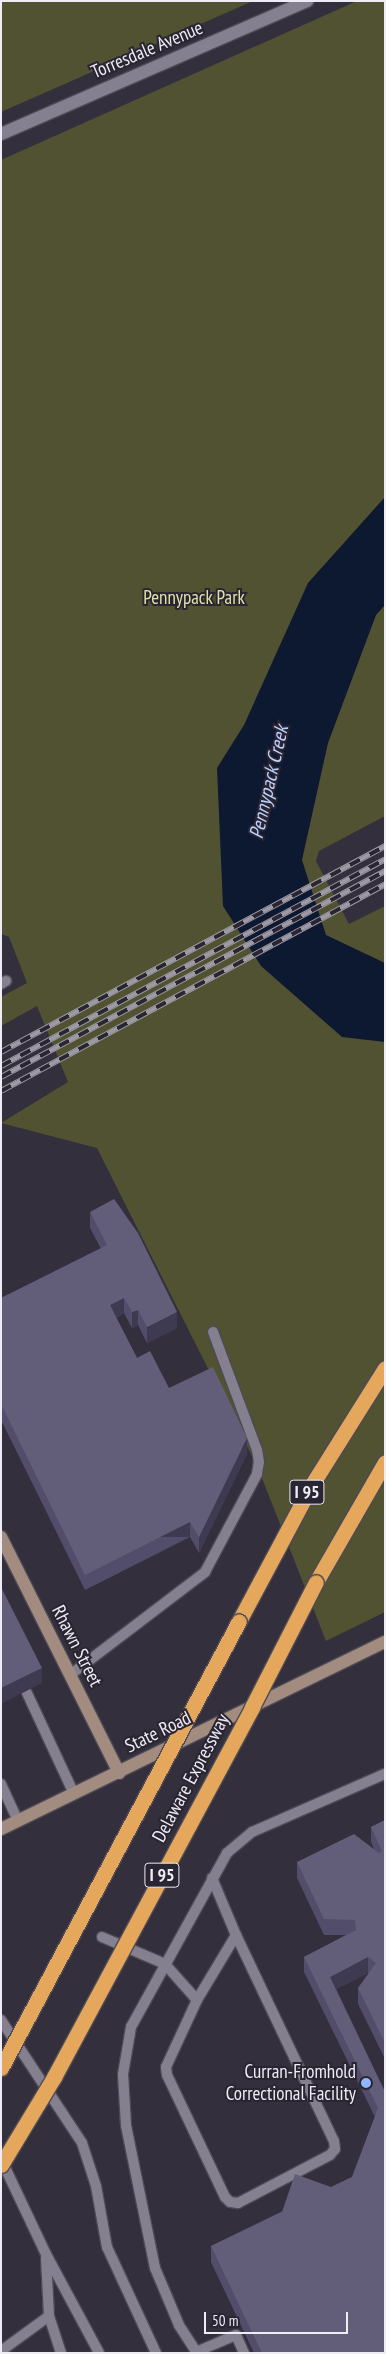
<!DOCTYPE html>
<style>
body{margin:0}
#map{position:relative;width:386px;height:2354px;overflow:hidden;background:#342f3c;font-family:"PT Sans Narrow",sans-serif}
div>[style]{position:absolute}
.green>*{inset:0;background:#515232}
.water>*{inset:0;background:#0d1831}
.roads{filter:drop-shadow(1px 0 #4f4a55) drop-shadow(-1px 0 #4f4a55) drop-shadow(0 1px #4f4a55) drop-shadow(0 -1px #4f4a55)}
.service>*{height:10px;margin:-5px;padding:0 5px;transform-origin:5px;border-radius:5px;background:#85808f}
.tertiary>*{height:12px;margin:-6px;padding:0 6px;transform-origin:6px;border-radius:6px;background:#85808f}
.secondary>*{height:12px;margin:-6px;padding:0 6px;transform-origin:6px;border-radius:6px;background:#a28c7f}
.motorway>*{height:15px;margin:-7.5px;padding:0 7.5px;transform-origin:7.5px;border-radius:7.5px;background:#e4a75b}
.rail>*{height:5.5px;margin-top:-2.75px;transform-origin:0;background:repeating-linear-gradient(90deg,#2a2532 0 11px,#9e9aa5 0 22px);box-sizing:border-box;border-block:1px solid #9e9aa5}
.bridges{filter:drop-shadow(1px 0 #4f4a55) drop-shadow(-1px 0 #4f4a55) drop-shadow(0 1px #4f4a55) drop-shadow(0 -1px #4f4a55)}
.motorway-bridge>*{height:15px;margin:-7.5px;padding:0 7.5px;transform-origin:7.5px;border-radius:7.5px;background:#e4a75b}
.wall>*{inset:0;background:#514d6a}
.shaded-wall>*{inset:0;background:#3e3a52;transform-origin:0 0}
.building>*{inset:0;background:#625e79}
.dots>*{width:14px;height:14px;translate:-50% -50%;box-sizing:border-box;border:2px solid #2a2532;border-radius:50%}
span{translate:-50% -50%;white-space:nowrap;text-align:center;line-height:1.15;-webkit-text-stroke:4px #2a2532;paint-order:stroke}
.shield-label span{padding:1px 4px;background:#2a2532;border:1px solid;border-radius:4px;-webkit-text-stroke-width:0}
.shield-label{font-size:18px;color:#efecf5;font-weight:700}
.street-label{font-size:19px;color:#efecf5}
.park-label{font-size:19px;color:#e0e3a4}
.poi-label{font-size:19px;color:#efecf5}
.right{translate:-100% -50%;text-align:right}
.water-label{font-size:20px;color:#bdd2fe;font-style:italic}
.frame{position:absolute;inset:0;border:2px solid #efecf5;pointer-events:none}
.scale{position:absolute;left:204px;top:2312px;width:144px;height:22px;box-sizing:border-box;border:2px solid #efecf5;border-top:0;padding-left:6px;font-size:15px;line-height:18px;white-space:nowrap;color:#efecf5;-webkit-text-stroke:4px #2a2532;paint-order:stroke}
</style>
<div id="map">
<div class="green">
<i style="clip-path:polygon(1px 1px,253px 1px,1px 112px)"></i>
<i style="clip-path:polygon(357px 1px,385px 1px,385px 816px,319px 851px,316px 861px,349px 924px,385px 906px,385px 1612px,326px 1641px,258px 1468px,97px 1148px,1px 1123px,68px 1082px,37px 1006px,1px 1026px,1px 997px,27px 983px,9px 937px,1px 934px,1px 160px)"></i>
</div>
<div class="water">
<i style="clip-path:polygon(385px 497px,385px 605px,376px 615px,328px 743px,302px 860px,326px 935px,385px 963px,385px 1042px,342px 1037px,261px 966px,223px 906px,217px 768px,244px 725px,308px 583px)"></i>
</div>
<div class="roads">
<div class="service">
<i style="left:1px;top:984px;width:6px;rotate:-31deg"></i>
<i style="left:70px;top:1675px;width:170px;rotate:-37.3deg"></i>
<i style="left:205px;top:1572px;width:111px;rotate:-62deg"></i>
<i style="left:257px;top:1474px;width:12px;rotate:-81deg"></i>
<i style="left:259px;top:1462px;width:12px;rotate:-99deg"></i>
<i style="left:257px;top:1450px;width:126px;rotate:-110.4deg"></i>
<i style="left:27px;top:1693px;width:111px;rotate:65deg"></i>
<i style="left:1px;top:1784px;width:41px;rotate:65.3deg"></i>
<i style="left:212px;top:1878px;width:62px;rotate:67.2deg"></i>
<i style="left:236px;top:1935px;width:228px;rotate:64.6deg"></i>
<i style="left:334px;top:2141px;width:8px;rotate:83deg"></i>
<i style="left:335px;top:2149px;width:8px;rotate:130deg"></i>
<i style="left:330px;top:2155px;width:104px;rotate:152.4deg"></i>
<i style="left:238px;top:2203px;width:8px;rotate:-173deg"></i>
<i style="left:230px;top:2202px;width:7px;rotate:-135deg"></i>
<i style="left:225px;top:2197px;width:135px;rotate:-115.4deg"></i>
<i style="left:167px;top:2075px;width:8px;rotate:-97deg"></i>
<i style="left:166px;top:2067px;width:74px;rotate:-65.2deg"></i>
<i style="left:197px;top:2000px;width:76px;rotate:-59deg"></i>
<i style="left:102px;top:1937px;width:69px;rotate:23.2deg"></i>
<i style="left:165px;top:1964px;width:48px;rotate:48.4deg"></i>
<i style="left:1px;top:2020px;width:147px;rotate:56.6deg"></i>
<i style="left:82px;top:2143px;width:45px;rotate:72deg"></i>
<i style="left:96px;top:2186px;width:62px;rotate:79.8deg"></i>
<i style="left:107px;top:2247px;width:117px;rotate:65.2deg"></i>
<i style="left:1px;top:2159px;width:105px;rotate:64.7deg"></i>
<i style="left:46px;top:2254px;width:112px;rotate:61.8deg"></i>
<i style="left:46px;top:2258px;width:58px;rotate:87deg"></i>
<i style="left:49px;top:2316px;width:39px;rotate:72deg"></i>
<i style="left:1px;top:2351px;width:59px;rotate:-36.1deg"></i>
<i style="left:196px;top:2352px;width:43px;rotate:-23deg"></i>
<i style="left:236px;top:2335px;width:20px;rotate:66deg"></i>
<i style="left:197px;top:2353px;width:33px;rotate:-123deg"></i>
<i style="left:179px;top:2325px;width:62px;rotate:-112.8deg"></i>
<i style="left:155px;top:2268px;width:146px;rotate:-101.5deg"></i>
<i style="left:126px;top:2125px;width:51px;rotate:-93.4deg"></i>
<i style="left:123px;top:2074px;width:48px;rotate:-80.3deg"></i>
<i style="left:131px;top:2027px;width:199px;rotate:-61.1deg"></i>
<i style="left:227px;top:1853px;width:33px;rotate:-40deg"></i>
<i style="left:252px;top:1832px;width:145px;rotate:-23.6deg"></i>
</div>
<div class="tertiary">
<i style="left:1px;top:134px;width:334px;rotate:-23.5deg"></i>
</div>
<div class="secondary">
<i style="left:1px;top:1537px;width:264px;rotate:63.4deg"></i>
<i style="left:1px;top:1829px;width:427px;rotate:-26deg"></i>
</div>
<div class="motorway">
<i style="left:316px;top:1582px;width:138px;rotate:-60.1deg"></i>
<i style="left:239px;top:1621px;width:153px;rotate:-61.9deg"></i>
<i style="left:311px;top:1486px;width:139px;rotate:-57.9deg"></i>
</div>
</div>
<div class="rail">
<i style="left:1px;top:1052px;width:436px;rotate:-28.2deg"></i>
<i style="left:1px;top:1066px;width:436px;rotate:-28.3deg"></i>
<i style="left:1px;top:1077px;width:436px;rotate:-28.2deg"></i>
<i style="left:1px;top:1091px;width:436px;rotate:-28.3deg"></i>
</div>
<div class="bridges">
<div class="motorway-bridge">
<i style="left:1px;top:2068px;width:506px;rotate:-61.97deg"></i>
<i style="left:1px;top:2165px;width:103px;rotate:-58.9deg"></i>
<i style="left:54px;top:2077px;width:420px;rotate:-61.8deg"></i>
<i style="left:252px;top:1707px;width:140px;rotate:-62.9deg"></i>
</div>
</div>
<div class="wall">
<i style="clip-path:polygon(90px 1212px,177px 1328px,147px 1343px,138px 1325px,132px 1328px,124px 1313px,116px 1318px,137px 1358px,169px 1388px,247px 1454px,199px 1553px,190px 1537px,85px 1590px,1px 1420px,1px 1298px,101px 1249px,90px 1228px)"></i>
<i style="clip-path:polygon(385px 1820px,385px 2059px,358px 2004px,358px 1988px,369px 1973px,368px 1973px,336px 1989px,385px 2092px,385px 2353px,254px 2353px,211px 2262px,211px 2246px,352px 2177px,375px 2117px,304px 1972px,304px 1957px,346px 1935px,324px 1935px,297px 1878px,297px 1862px,374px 1849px,371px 1842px,371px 1827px)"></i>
</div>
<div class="shaded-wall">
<i style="clip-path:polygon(124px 1298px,124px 1313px,110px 1321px,110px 1305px)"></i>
<i style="clip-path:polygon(138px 1310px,138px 1325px,132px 1328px,132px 1312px)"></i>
<i style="clip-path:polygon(177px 1312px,177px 1328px,147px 1343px,147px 1327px)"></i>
<i style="clip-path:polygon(247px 1438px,247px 1454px,199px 1553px,199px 1537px)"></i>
<i style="left:190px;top:1522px;width:15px;height:118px;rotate:90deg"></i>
<i style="clip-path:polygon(42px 1668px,42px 1683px,1px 1704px,1px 1688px)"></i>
<i style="clip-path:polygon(368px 1957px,368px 1973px,330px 1992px,330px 1977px)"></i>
</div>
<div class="building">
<i style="clip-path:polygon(114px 1199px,138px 1233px,177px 1312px,147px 1327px,138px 1310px,132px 1312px,124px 1298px,110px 1305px,137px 1358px,150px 1351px,169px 1388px,213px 1367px,247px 1438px,199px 1537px,190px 1522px,85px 1575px,1px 1404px,1px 1298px,107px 1245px,90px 1212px)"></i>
<i style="clip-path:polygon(1px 1587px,42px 1668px,1px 1688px)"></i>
<i style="clip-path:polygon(385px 1820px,385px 2043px,358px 1988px,376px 1963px,368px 1957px,330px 1977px,385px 2092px,385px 2353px,262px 2353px,211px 2246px,282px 2212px,295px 2174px,331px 2187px,352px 2177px,378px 2108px,304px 1957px,356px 1930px,355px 1920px,324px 1919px,297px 1862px,354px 1834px,379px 1853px,382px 1851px,371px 1827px)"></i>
</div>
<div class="dots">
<i style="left:366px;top:2083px;background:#91b8fd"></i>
</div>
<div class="shield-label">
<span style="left:307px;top:1492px">I 95</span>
<span style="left:162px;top:1875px">I 95</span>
</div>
<div class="street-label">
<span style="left:147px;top:50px;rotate:-23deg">Torresdale Avenue</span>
<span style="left:77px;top:1646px;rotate:63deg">Rhawn Street</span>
<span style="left:158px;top:1732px;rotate:-26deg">State Road</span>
<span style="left:191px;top:1778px;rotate:-62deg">Delaware Expressway</span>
</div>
<div class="park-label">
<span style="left:194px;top:598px">Pennypack Park</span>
</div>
<div class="poi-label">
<span class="right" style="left:356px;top:2083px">Curran-Fromhold<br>Correctional Facility</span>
</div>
<div class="water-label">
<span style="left:269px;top:782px;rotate:-77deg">Pennypack Creek</span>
</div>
<div class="frame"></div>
<div class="scale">50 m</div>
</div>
